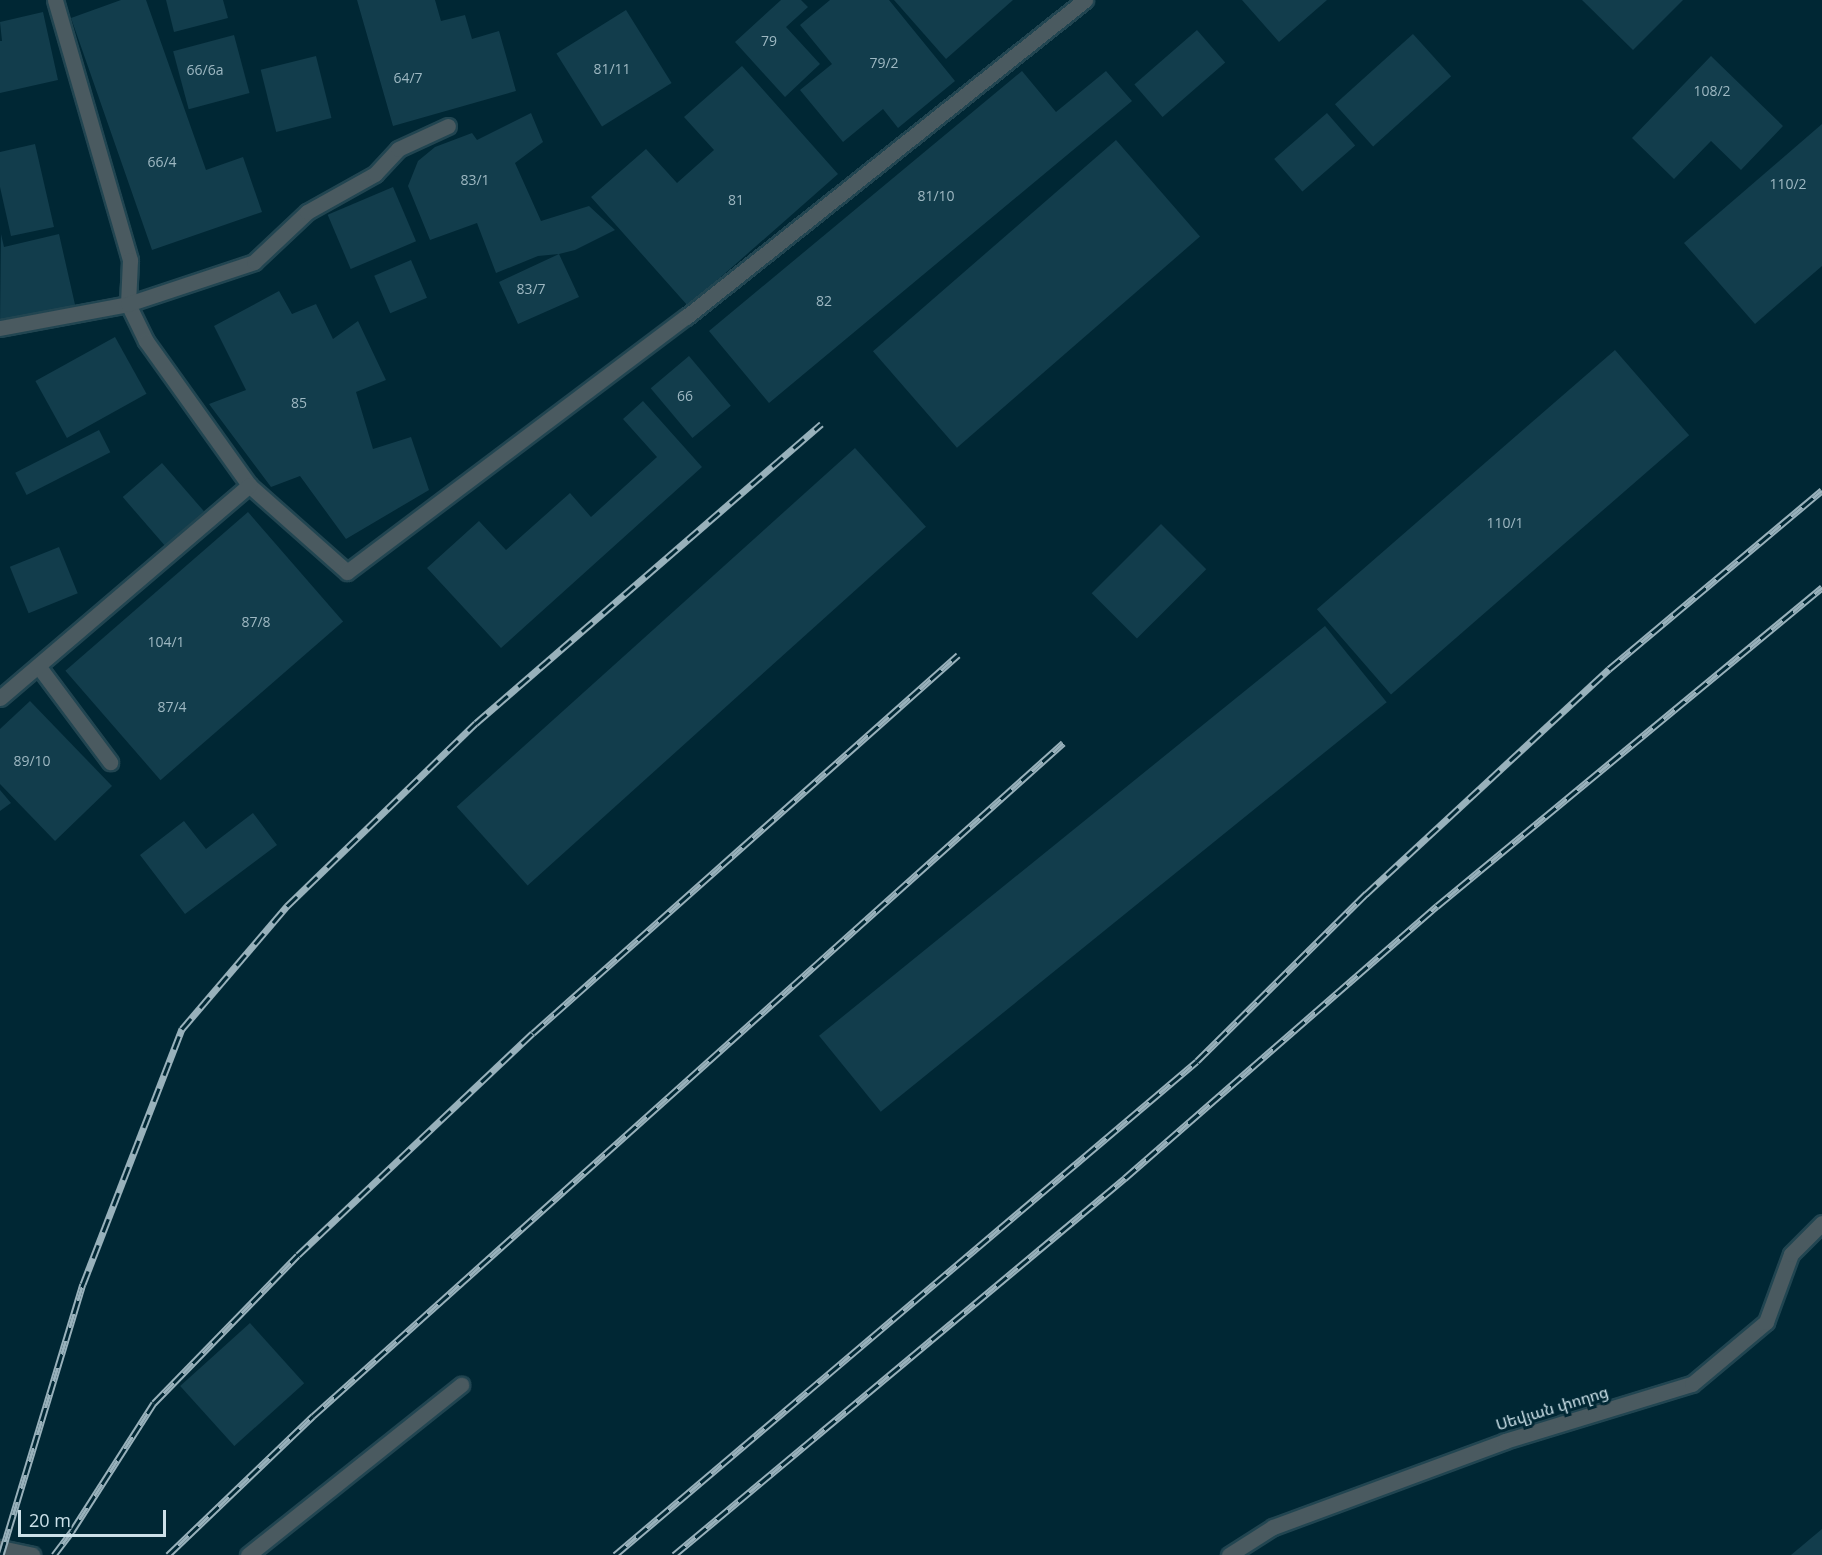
<!DOCTYPE html>
<meta charset="utf-8">
<style>
body{margin:0}
#map{position:relative;width:1822px;height:1555px;overflow:hidden;background:#002734;font-family:"Open Sans","Noto Sans Armenian",sans-serif}
div>[style]{position:absolute}
.building>*{inset:0;background:#123d4c;transform-origin:0 0}
.roads{filter:drop-shadow(2px 0 #214551) drop-shadow(-2px 0 #214551) drop-shadow(0 2px #214551) drop-shadow(0 -2px #214551)}
.service>*{height:15px;margin:-7.5px;padding:0 7.5px;transform-origin:7.5px;border-radius:7.5px;background:#4a5a60}
.minor>*{height:15px;margin:-7.5px;padding:0 7.5px;transform-origin:7.5px;border-radius:7.5px;background:#4a5a60}
.rail>*{height:7px;margin-top:-3.5px;transform-origin:0;background:repeating-linear-gradient(90deg,#002734 0 14px,#98b1bb 0 28px);box-sizing:border-box;border-block:2px solid #98b1bb}
span{translate:-50% -50%;white-space:nowrap;text-align:center;line-height:1.15;-webkit-text-stroke:6px #002734;paint-order:stroke}
.number-label{font-size:14px;color:#9eb8c2}
.number-label span{-webkit-text-stroke-width:0}
.street-label{font-size:16px;color:#cce1e9}
.scale{position:absolute;left:18px;top:1510px;width:148px;height:27px;box-sizing:border-box;border:3px solid #cce1e9;border-top:0;padding-left:8px;font-size:18px;line-height:21px;white-space:nowrap;color:#cce1e9;-webkit-text-stroke:4px #002734;paint-order:stroke}
</style>
<div id="map">
<div class="building">
<i style="clip-path:polygon(121px 0,146px 0,206px 170px,243px 157px,262px 212px,152px 250px,71px 18px)"></i>
<i style="clip-path:polygon(166px 0,223px 0,228px 18px,174px 32px)"></i>
<i style="clip-path:polygon(357px 0,435px 0,441px 21px,465px 15px,472px 39px,499px 31px,516px 91px,393px 126px)"></i>
<i style="clip-path:polygon(781px 0,801px 0,808px 7px,786px 27px,820px 64px,785px 97px,735px 42px)"></i>
<i style="clip-path:polygon(830px 0,889px 0,955px 81px,898px 128px,883px 109px,843px 142px,800px 90px,832px 64px,800px 25px)"></i>
<i style="clip-path:polygon(894px 0,1013px 0,946px 59px)"></i>
<i style="clip-path:polygon(1242px 0,1327px 0,1279px 42px)"></i>
<i style="clip-path:polygon(1582px 0,1683px 0,1633px 50px)"></i>
<i style="left:626px;top:10px;width:86px;height:82px;rotate:58deg"></i>
<i style="clip-path:polygon(43px 12px,58px 80px,0 93px,0 41px,2px 41px,0 22px)"></i>
<i style="left:1197px;top:30px;width:43px;height:83px;rotate:49deg"></i>
<i style="left:1413px;top:34px;width:57px;height:105px;rotate:48deg"></i>
<i style="left:234px;top:35px;width:60px;height:63px;rotate:75deg"></i>
<i style="left:316px;top:56px;width:64px;height:57px;rotate:76deg"></i>
<i style="clip-path:polygon(1711px 56px,1783px 126px,1741px 170px,1711px 141px,1674px 179px,1632px 138px)"></i>
<i style="clip-path:polygon(742px 66px,838px 174px,688px 306px,591px 197px,646px 149px,677px 183px,714px 150px,684px 117px)"></i>
<i style="clip-path:polygon(1022px 71px,1056px 112px,1106px 71px,1132px 101px,769px 403px,709px 331px)"></i>
<i style="clip-path:polygon(531px 113px,543px 142px,515px 163px,541px 221px,589px 206px,615px 230px,575px 250px,559px 254px,579px 297px,518px 324px,499px 282px,559px 254px,538px 256px,496px 273px,477px 223px,430px 240px,408px 186px,418px 161px,435px 147px,472px 133px,477px 140px)"></i>
<i style="left:1327px;top:113px;width:43px;height:70px;rotate:49deg"></i>
<i style="clip-path:polygon(1822px 124px,1822px 266px,1755px 324px,1684px 243px)"></i>
<i style="left:1116px;top:140px;width:128px;height:322px;rotate:49deg"></i>
<i style="clip-path:polygon(35px 144px,54px 227px,11px 236px,0 187px,0 152px)"></i>
<i style="left:393px;top:187px;width:59px;height:71px;rotate:67deg"></i>
<i style="clip-path:polygon(1px 234px,4px 247px,59px 234px,76px 309px,0 325px)"></i>
<i style="left:411px;top:260px;width:41px;height:40px;rotate:67deg"></i>
<i style="clip-path:polygon(279px 291px,292px 314px,316px 304px,333px 339px,358px 321px,386px 380px,356px 392px,373px 449px,411px 437px,429px 490px,346px 539px,300px 476px,271px 487px,209px 404px,246px 390px,214px 326px)"></i>
<i style="left:115px;top:337px;width:65px;height:91px;rotate:61deg"></i>
<i style="left:1615px;top:350px;width:113px;height:395px;rotate:49deg"></i>
<i style="left:689px;top:356px;width:65px;height:50px;rotate:50deg"></i>
<i style="clip-path:polygon(643px 401px,702px 467px,501px 648px,427px 568px,479px 521px,506px 550px,570px 493px,591px 517px,657px 457px,623px 419px)"></i>
<i style="left:99px;top:430px;width:25px;height:94px;rotate:63deg"></i>
<i style="left:855px;top:448px;width:106px;height:536px;rotate:48deg"></i>
<i style="left:162px;top:463px;width:64px;height:52px;rotate:49deg"></i>
<i style="left:248px;top:512px;width:145px;height:242px;rotate:49deg"></i>
<i style="left:1161px;top:524px;width:64px;height:98px;rotate:45deg"></i>
<i style="left:59px;top:547px;width:50px;height:53px;rotate:68deg"></i>
<i style="left:1325px;top:626px;width:98px;height:651px;rotate:51deg"></i>
<i style="clip-path:polygon(30px 701px,112px 786px,55px 841px,0 784px,0 729px)"></i>
<i style="clip-path:polygon(0 790px,11px 803px,0 811px)"></i>
<i style="clip-path:polygon(253px 813px,277px 845px,185px 914px,140px 855px,184px 821px,206px 849px)"></i>
<i style="left:250px;top:1323px;width:81px;height:94px;rotate:48deg"></i>
<i style="clip-path:polygon(1822px 1529px,1822px 1555px,1791px 1555px)"></i>
</div>
<div class="roads">
<div class="service">
<i style="left:55px;top:0;width:271px;rotate:73.9deg"></i>
<i style="left:130px;top:260px;width:44px;rotate:92.6deg"></i>
<i style="left:128px;top:304px;width:41px;rotate:64.1deg"></i>
<i style="left:146px;top:341px;width:177px;rotate:54.4deg"></i>
<i style="left:249px;top:485px;width:131px;rotate:41.6deg"></i>
<i style="left:347px;top:572px;width:424px;rotate:-37deg"></i>
<i style="left:686px;top:317px;width:510px;rotate:-38.47deg"></i>
<i style="left:0;top:328px;width:130px;rotate:-10.6deg"></i>
<i style="left:128px;top:304px;width:133px;rotate:-18.4deg"></i>
<i style="left:254px;top:262px;width:73px;rotate:-43.3deg"></i>
<i style="left:307px;top:212px;width:78px;rotate:-29.2deg"></i>
<i style="left:375px;top:174px;width:34px;rotate:-47deg"></i>
<i style="left:398px;top:149px;width:55px;rotate:-24.7deg"></i>
<i style="left:39px;top:667px;width:119px;rotate:53.2deg"></i>
<i style="left:0;top:698px;width:328px;rotate:-40.5deg"></i>
<i style="left:0;top:1548px;width:33px;rotate:12deg"></i>
<i style="left:248px;top:1555px;width:273px;rotate:-38.6deg"></i>
</div>
<div class="minor">
<i style="left:1229px;top:1555px;width:52px;rotate:-32.5deg"></i>
<i style="left:1273px;top:1527px;width:247px;rotate:-20.3deg"></i>
<i style="left:1505px;top:1441px;width:195px;rotate:-17deg"></i>
<i style="left:1692px;top:1384px;width:97px;rotate:-40deg"></i>
<i style="left:1766px;top:1322px;width:72px;rotate:-69.8deg"></i>
<i style="left:1791px;top:1254px;width:44px;rotate:-45deg"></i>
</div>
</div>
<div class="rail">
<i style="left:1px;top:1555px;width:283px;rotate:-73.2deg"></i>
<i style="left:83px;top:1284px;width:274px;rotate:-68.8deg"></i>
<i style="left:182px;top:1029px;width:162px;rotate:-49.5deg"></i>
<i style="left:287px;top:906px;width:263px;rotate:-44.1deg"></i>
<i style="left:476px;top:723px;width:457px;rotate:-40.9deg"></i>
<i style="left:54px;top:1555px;width:30px;rotate:-53deg"></i>
<i style="left:72px;top:1531px;width:152px;rotate:-57.4deg"></i>
<i style="left:154px;top:1403px;width:206px;rotate:-45.8deg"></i>
<i style="left:298px;top:1255px;width:323px;rotate:-43.4deg"></i>
<i style="left:533px;top:1033px;width:569px;rotate:-41.65deg"></i>
<i style="left:168px;top:1555px;width:201px;rotate:-43.8deg"></i>
<i style="left:313px;top:1416px;width:1008px;rotate:-41.9deg"></i>
<i style="left:615px;top:1555px;width:763px;rotate:-40.32deg"></i>
<i style="left:1197px;top:1061px;width:238px;rotate:-44.7deg"></i>
<i style="left:1366px;top:894px;width:331px;rotate:-42.8deg"></i>
<i style="left:1609px;top:669px;width:278px;rotate:-40deg"></i>
<i style="left:674px;top:1555px;width:588px;rotate:-39.89deg"></i>
<i style="left:1125px;top:1178px;width:414px;rotate:-41.1deg"></i>
<i style="left:1437px;top:906px;width:500px;rotate:-39.6deg"></i>
</div>
<div class="number-label">
<span style="left:769px;top:41px">79</span>
<span style="left:884px;top:63px">79/2</span>
<span style="left:612px;top:69px">81/11</span>
<span style="left:205px;top:70px">66/6a</span>
<span style="left:408px;top:78px">64/7</span>
<span style="left:1712px;top:91px">108/2</span>
<span style="left:162px;top:162px">66/4</span>
<span style="left:475px;top:180px">83/1</span>
<span style="left:1788px;top:184px">110/2</span>
<span style="left:936px;top:196px">81/10</span>
<span style="left:736px;top:200px">81</span>
<span style="left:531px;top:289px">83/7</span>
<span style="left:824px;top:301px">82</span>
<span style="left:685px;top:396px">66</span>
<span style="left:299px;top:403px">85</span>
<span style="left:1505px;top:523px">110/1</span>
<span style="left:256px;top:622px">87/8</span>
<span style="left:166px;top:642px">104/1</span>
<span style="left:172px;top:707px">87/4</span>
<span style="left:32px;top:761px">89/10</span>
</div>
<div class="street-label">
<span style="left:1552px;top:1408px;rotate:-17deg">Սեվյան փողոց</span>
</div>
<div class="scale">20 m</div>
</div>
